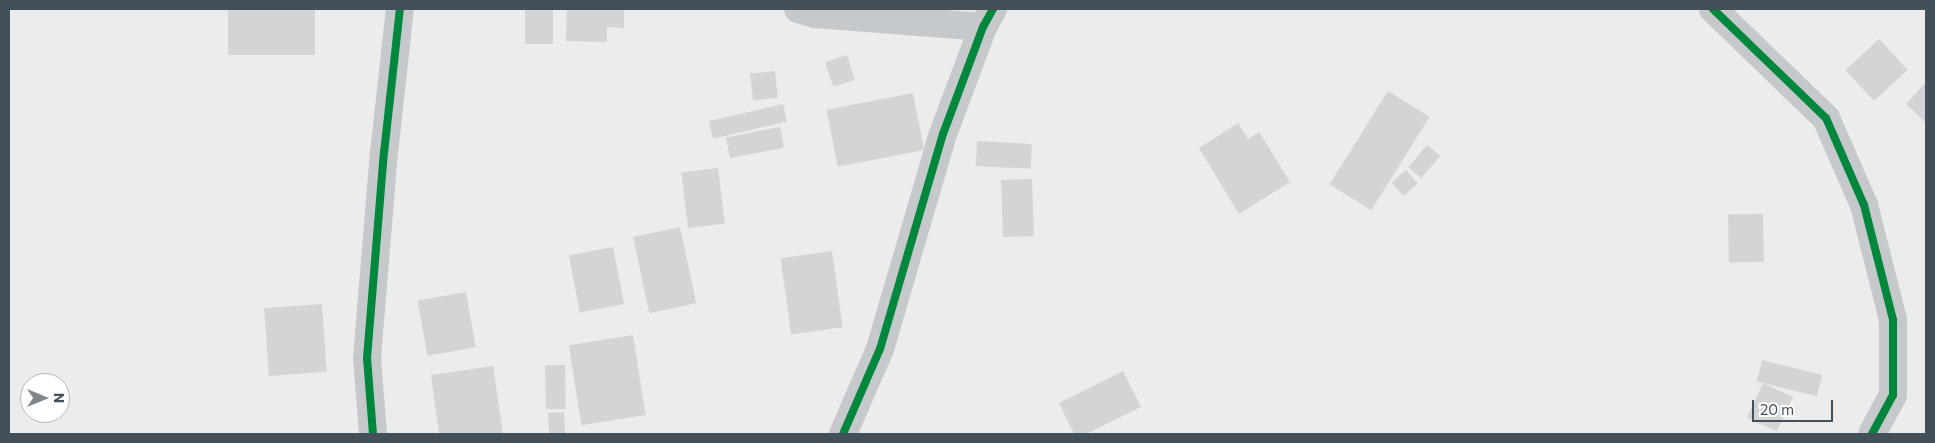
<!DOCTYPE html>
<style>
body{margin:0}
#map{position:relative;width:1935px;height:443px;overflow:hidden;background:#edecec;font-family:Commissioner,sans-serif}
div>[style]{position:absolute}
.building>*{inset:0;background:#d3d4d5;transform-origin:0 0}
.street>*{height:28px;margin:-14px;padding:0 14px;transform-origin:14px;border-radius:14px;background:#c6c9cb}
.cycleway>*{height:8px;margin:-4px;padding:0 4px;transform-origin:4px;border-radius:4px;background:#00873e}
span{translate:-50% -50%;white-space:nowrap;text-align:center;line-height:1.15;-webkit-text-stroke:4px #fff;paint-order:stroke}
.frame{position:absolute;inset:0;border:10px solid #445059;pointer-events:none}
.north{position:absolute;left:20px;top:373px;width:50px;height:50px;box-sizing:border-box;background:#fff;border:1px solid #b4b9bd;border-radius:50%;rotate:90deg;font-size:14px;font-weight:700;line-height:20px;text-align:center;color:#445059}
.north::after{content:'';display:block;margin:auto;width:18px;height:22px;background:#7f878c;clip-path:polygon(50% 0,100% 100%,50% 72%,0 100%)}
.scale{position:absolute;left:1752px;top:400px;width:81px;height:22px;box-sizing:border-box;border:2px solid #445059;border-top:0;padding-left:6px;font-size:15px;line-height:18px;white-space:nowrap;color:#445059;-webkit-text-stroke:4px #fff;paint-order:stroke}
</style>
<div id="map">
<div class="building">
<i style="left:228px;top:9px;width:87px;height:46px"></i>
<i style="left:525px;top:9px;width:28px;height:35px"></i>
<i style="clip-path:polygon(567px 9px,624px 9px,624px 28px,607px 27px,607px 42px,566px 41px)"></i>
<i style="left:1879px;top:39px;width:42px;height:46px;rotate:47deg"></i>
<i style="left:847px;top:55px;width:26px;height:23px;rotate:72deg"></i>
<i style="left:775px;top:71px;width:27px;height:25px;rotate:84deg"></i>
<i style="clip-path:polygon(1926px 82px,1926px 123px,1906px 104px)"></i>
<i style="left:1388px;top:91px;width:49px;height:110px;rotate:32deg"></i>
<i style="left:913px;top:93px;width:58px;height:88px;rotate:79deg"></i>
<i style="left:783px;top:104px;width:18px;height:76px;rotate:77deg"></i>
<i style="clip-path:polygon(1238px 123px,1248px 139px,1259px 132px,1290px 182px,1239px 214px,1199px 148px)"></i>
<i style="left:780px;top:127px;width:21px;height:55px;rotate:79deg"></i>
<i style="left:977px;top:141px;width:55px;height:25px;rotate:3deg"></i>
<i style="left:1427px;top:145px;width:17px;height:29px;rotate:40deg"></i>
<i style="left:718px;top:168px;width:56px;height:37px;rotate:83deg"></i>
<i style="left:1406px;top:170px;width:18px;height:19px;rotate:49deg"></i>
<i style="left:1032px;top:179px;width:57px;height:31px;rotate:88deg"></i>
<i style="left:1763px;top:214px;width:48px;height:35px;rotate:89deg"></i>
<i style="left:680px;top:227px;width:78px;height:48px;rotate:78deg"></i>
<i style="left:613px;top:247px;width:58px;height:45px;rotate:79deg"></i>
<i style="left:832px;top:251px;width:77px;height:52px;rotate:82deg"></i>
<i style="left:466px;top:292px;width:56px;height:49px;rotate:80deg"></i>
<i style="left:322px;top:304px;width:68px;height:58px;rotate:86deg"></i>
<i style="left:633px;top:335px;width:81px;height:65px;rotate:81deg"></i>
<i style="left:1762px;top:360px;width:62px;height:22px;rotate:14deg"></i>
<i style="left:565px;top:365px;width:44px;height:20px;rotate:89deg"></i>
<i style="clip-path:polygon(493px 366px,503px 434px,439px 434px,431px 375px)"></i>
<i style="clip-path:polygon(1123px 371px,1141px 407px,1086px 434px,1074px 434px,1059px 403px)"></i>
<i style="left:1763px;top:383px;width:33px;height:38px;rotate:25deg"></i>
<i style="left:564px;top:412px;width:22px;height:16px;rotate:87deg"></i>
</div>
<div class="street">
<i style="left:798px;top:9px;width:18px;rotate:16deg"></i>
<i style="left:815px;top:14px;width:169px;rotate:4.4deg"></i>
<i style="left:1713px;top:9px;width:157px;rotate:44deg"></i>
<i style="left:1826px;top:118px;width:95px;rotate:66.4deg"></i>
<i style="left:1864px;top:205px;width:119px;rotate:75.8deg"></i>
<i style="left:1893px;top:320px;width:75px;rotate:90deg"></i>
<i style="left:1893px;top:395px;width:44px;rotate:118.3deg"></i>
<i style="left:373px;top:434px;width:76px;rotate:-94.5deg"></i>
<i style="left:367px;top:358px;width:206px;rotate:-85.3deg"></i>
<i style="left:384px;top:153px;width:145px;rotate:-83.7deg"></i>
<i style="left:843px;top:434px;width:93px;rotate:-66.5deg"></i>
<i style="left:880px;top:349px;width:224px;rotate:-73.7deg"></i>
<i style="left:943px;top:134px;width:114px;rotate:-69.5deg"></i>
<i style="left:983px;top:27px;width:21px;rotate:-61deg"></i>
</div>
<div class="cycleway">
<i style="left:1713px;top:9px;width:157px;rotate:44deg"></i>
<i style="left:1826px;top:118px;width:95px;rotate:66.4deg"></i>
<i style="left:1864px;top:205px;width:119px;rotate:75.8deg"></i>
<i style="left:1893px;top:320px;width:75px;rotate:90deg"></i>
<i style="left:1893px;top:395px;width:44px;rotate:118.3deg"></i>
<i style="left:373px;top:434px;width:76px;rotate:-94.5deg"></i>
<i style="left:367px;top:358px;width:206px;rotate:-85.3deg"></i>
<i style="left:384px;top:153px;width:145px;rotate:-83.7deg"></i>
<i style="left:843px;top:434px;width:93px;rotate:-66.5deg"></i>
<i style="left:880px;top:349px;width:224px;rotate:-73.7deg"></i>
<i style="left:943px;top:134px;width:114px;rotate:-69.5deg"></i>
<i style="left:983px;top:27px;width:21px;rotate:-61deg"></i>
</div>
<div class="frame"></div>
<div class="north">N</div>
<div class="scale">20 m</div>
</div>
